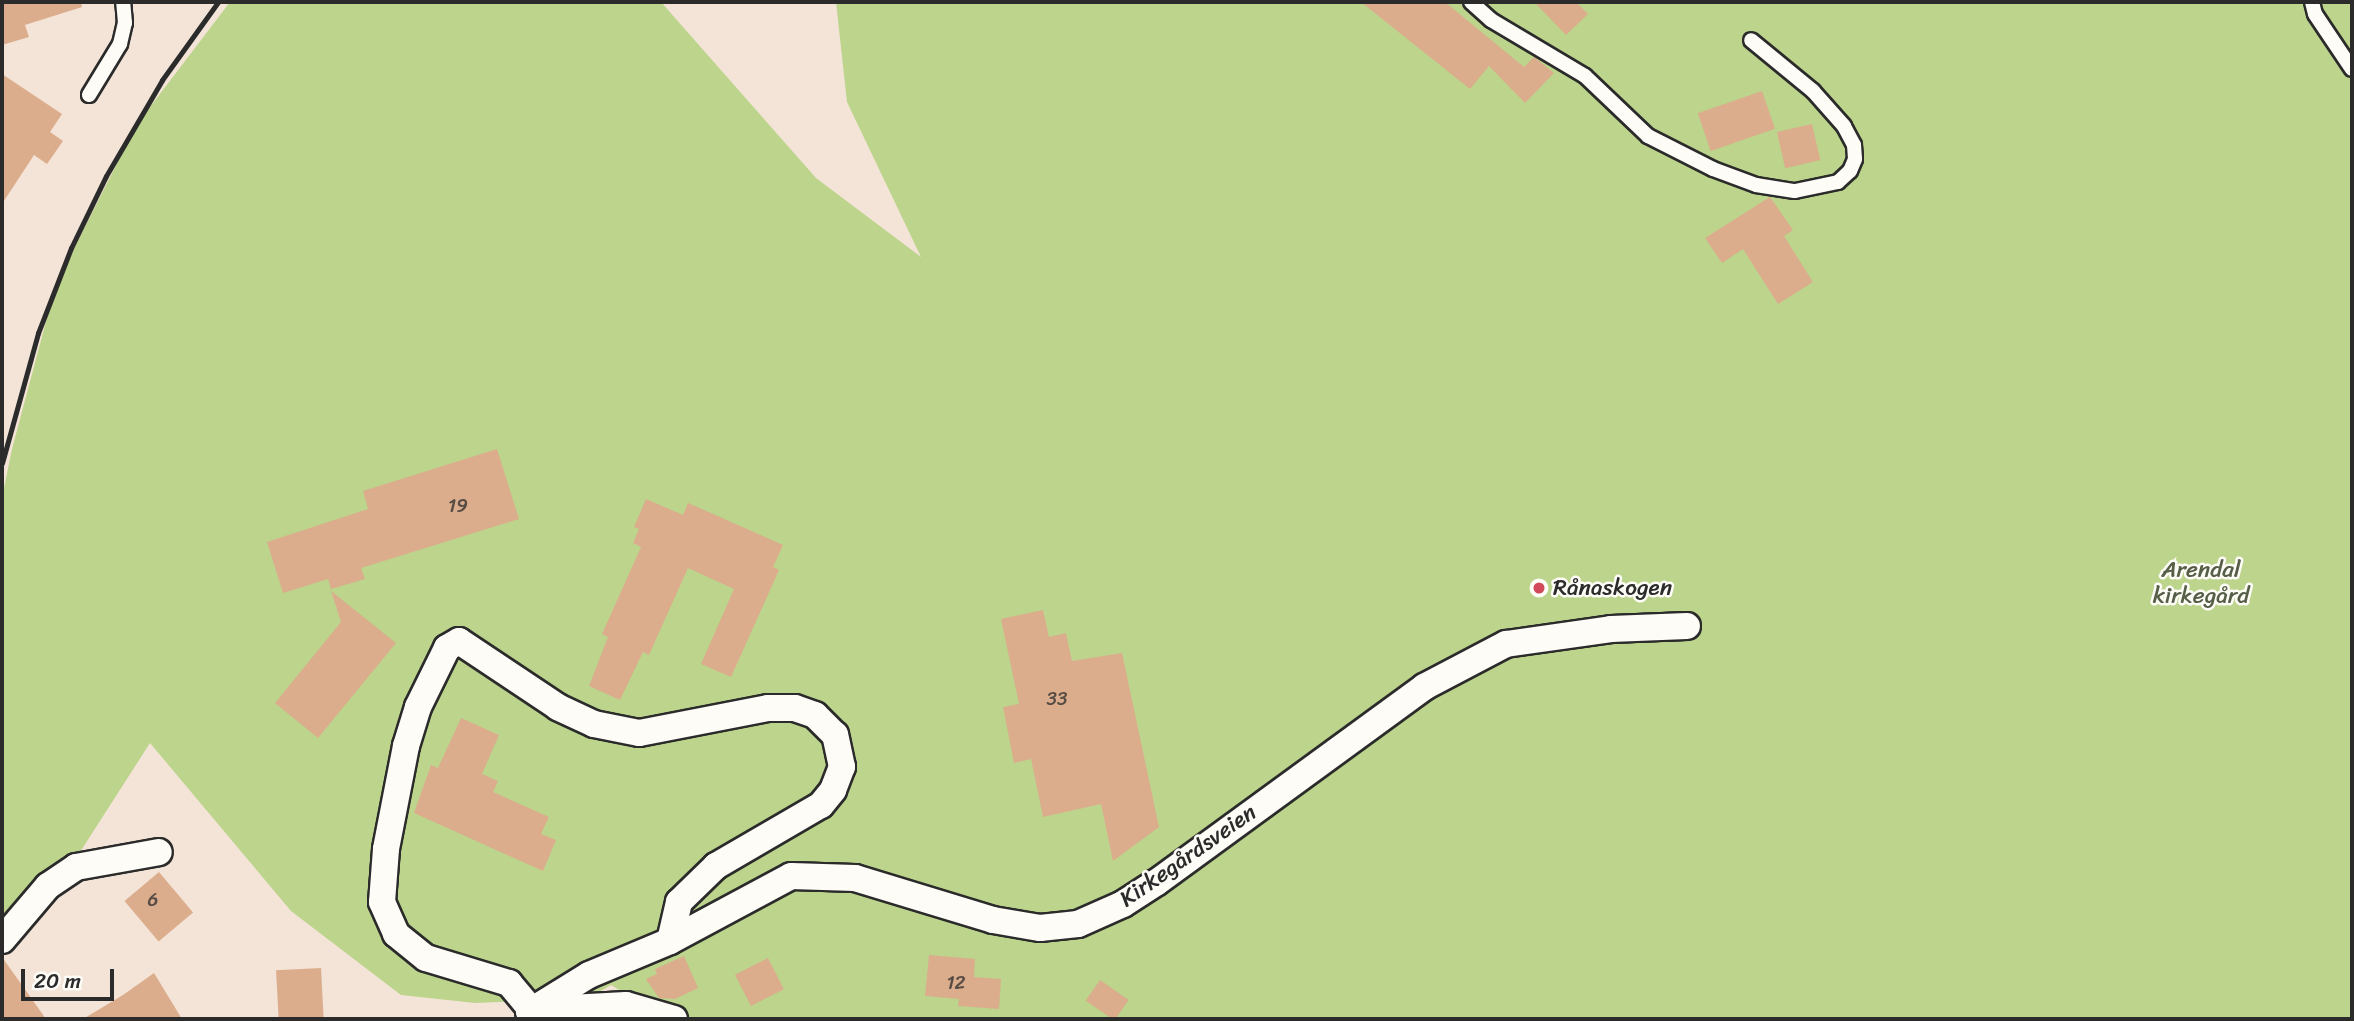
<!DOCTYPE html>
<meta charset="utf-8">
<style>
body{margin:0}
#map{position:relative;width:2354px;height:1021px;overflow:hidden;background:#f3e4d7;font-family:Sriracha,sans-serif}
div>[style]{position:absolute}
.green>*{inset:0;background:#bcd48b}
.building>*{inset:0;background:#dbad8d;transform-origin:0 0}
.roads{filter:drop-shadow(2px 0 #2b2b2b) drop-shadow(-2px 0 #2b2b2b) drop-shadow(0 2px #2b2b2b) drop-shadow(0 -2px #2b2b2b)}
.service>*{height:14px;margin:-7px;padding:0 7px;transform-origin:7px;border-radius:7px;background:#fdfcf7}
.minor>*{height:26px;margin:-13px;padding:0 13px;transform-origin:13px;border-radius:13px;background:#fdfcf7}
.rail>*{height:5px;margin:-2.5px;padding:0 2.5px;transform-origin:2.5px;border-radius:2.5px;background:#2b2b2b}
.dots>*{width:19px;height:19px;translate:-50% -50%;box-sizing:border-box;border:4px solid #fdfcf7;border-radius:50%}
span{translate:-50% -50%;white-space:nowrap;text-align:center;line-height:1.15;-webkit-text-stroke:5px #fdfcf7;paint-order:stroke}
.number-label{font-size:19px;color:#574c44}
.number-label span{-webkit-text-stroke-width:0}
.park-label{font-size:23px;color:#565e48}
.poi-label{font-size:23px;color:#2b2b2b}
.left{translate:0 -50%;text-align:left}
.street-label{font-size:23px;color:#2b2b2b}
.frame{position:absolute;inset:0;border:4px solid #2b2b2b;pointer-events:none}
.scale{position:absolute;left:21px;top:969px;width:93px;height:32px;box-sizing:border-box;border:4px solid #2b2b2b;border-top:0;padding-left:9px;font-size:21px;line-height:24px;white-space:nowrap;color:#2b2b2b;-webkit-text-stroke:5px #fdfcf7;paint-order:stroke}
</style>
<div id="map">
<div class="green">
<i style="clip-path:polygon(230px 2px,661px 2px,816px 178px,921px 257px,847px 102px,836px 2px,2352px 2px,2352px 1019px,668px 1019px,611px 985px,558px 1016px,520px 1001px,475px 1003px,401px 995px,291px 911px,150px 743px,73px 863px,2px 945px,2px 498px,12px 449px,56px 284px,137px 124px)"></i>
</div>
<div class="building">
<i style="clip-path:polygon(2px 2px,81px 2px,82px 7px,25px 25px,29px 37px,2px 45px)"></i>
<i style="clip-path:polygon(1361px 2px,1445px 2px,1524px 67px,1534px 57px,1554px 73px,1525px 103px,1489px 66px,1470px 89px)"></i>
<i style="clip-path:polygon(1534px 2px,1576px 2px,1588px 14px,1566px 35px)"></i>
<i style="clip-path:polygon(2px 74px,62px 114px,50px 132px,63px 141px,47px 164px,34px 155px,2px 204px)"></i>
<i style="left:1762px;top:91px;width:40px;height:68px;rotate:71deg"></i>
<i style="left:1812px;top:124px;width:37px;height:36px;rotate:77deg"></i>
<i style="clip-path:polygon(1770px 197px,1793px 230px,1784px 236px,1813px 282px,1778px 304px,1743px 249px,1722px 263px,1705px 238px)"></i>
<i style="clip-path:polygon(497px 449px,519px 519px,361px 568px,365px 579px,331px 589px,328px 579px,283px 593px,267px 542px,368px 509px,363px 491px)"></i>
<i style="clip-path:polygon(646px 499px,683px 515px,688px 503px,783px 545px,773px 567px,779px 570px,731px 677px,701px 664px,734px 589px,688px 568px,649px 655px,643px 652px,620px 700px,589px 686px,608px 637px,602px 634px,641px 547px,633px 543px,639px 529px,634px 527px)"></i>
<i style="clip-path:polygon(331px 591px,396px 643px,318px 738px,275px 703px,341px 622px)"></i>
<i style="clip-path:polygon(1043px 610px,1049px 637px,1066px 633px,1072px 661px,1122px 653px,1159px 827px,1113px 861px,1101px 804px,1043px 817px,1031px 759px,1014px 763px,1003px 707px,1019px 704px,1001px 619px)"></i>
<i style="clip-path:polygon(461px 718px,499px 735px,482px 774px,498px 781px,493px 792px,549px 817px,541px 834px,556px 840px,543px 871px,414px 813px,431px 765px,438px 768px)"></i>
<i style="left:159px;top:872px;width:53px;height:45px;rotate:50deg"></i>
<i style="clip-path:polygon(929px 955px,975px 959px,974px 977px,1001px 979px,999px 1009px,958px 1006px,959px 999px,925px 996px)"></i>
<i style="clip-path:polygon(684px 956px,698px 988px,675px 999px,659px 998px,646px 979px,657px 974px,655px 969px)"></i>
<i style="clip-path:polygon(2px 957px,46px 1019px,2px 1019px)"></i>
<i style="left:768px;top:958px;width:35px;height:37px;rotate:63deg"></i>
<i style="left:321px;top:968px;width:51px;height:45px;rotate:87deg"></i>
<i style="clip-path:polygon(154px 973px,182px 1019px,83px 1019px,123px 995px)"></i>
<i style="left:1100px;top:980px;width:35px;height:25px;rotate:35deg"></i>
</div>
<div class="roads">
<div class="service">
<i style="left:1471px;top:2px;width:27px;rotate:42deg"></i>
<i style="left:1491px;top:20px;width:109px;rotate:30.8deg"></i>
<i style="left:1585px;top:76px;width:87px;rotate:43.6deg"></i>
<i style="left:1648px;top:136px;width:73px;rotate:26.9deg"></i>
<i style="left:1713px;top:169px;width:46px;rotate:20.4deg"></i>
<i style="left:1756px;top:185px;width:39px;rotate:9deg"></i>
<i style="left:1795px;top:191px;width:44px;rotate:-11.8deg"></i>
<i style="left:1838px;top:182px;width:16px;rotate:-43deg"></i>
<i style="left:1850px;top:171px;width:13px;rotate:-67deg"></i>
<i style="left:1855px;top:159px;width:14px;rotate:-94deg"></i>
<i style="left:1854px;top:145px;width:21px;rotate:-118deg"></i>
<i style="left:1844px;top:126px;width:47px;rotate:-131.5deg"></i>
<i style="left:1813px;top:91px;width:80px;rotate:-140.6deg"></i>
<i style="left:2312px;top:2px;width:12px;rotate:76deg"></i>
<i style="left:2315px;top:14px;width:66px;rotate:56.1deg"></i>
<i style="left:89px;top:95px;width:60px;rotate:-58.7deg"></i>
<i style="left:120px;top:44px;width:22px;rotate:-77deg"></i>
<i style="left:125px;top:23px;width:21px;rotate:-95deg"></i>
</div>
<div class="minor">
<i style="left:2px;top:940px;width:71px;rotate:-49.6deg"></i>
<i style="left:48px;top:886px;width:34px;rotate:-34deg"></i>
<i style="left:76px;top:867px;width:84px;rotate:-10.2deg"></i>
<i style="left:670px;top:941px;width:40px;rotate:-77deg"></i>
<i style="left:679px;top:902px;width:52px;rotate:-44.2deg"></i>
<i style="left:716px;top:866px;width:121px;rotate:-30.2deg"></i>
<i style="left:821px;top:805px;width:19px;rotate:-51deg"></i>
<i style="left:833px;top:790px;width:25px;rotate:-69deg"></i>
<i style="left:842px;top:767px;width:33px;rotate:-102deg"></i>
<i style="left:835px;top:735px;width:28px;rotate:-135deg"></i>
<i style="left:815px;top:715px;width:21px;rotate:-161deg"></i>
<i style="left:795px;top:708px;width:27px;rotate:180deg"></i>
<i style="left:768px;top:708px;width:131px;rotate:169deg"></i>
<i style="left:639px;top:733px;width:46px;rotate:-168.7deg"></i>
<i style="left:594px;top:724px;width:40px;rotate:-155deg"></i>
<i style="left:558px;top:707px;width:119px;rotate:-146.3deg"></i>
<i style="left:459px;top:641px;width:14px;rotate:150deg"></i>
<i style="left:447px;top:648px;width:66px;rotate:116.2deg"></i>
<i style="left:418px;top:707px;width:41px;rotate:107.1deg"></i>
<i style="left:406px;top:746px;width:105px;rotate:101deg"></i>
<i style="left:386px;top:849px;width:53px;rotate:94.3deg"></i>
<i style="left:382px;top:902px;width:35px;rotate:66deg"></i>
<i style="left:396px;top:934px;width:38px;rotate:39deg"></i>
<i style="left:426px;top:958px;width:87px;rotate:16.8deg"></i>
<i style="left:509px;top:983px;width:35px;rotate:50deg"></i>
<i style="left:532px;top:1010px;width:94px;rotate:-3deg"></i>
<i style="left:626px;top:1005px;width:50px;rotate:16.3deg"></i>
<i style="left:529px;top:1012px;width:70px;rotate:-31.7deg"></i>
<i style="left:589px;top:975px;width:88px;rotate:-22.8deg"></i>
<i style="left:670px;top:941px;width:137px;rotate:-28.2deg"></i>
<i style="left:791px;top:876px;width:64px;rotate:1.8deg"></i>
<i style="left:855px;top:878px;width:144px;rotate:16.9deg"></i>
<i style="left:993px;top:920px;width:48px;rotate:9.7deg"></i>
<i style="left:1040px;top:928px;width:38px;rotate:-6deg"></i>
<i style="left:1078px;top:924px;width:49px;rotate:-24deg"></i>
<i style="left:1123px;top:904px;width:40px;rotate:-32.9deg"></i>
<i style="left:1157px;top:882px;width:331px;rotate:-36.1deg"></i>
<i style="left:1424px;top:687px;width:93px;rotate:-27.7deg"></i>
<i style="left:1506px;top:644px;width:106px;rotate:-8.1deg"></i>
<i style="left:1611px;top:629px;width:76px;rotate:-2.3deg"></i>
</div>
</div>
<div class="rail">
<i style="left:2px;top:463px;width:135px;rotate:-74.5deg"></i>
<i style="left:38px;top:333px;width:91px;rotate:-68.8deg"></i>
<i style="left:71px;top:248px;width:80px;rotate:-64.1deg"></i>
<i style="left:106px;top:176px;width:111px;rotate:-59.7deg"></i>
<i style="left:162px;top:80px;width:96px;rotate:-54.3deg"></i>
</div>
<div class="dots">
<i style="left:1539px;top:588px;background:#d1495b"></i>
</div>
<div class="number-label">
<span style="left:458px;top:506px">19</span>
<span style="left:1057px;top:699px">33</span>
<span style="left:153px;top:900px">6</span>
<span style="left:956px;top:983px">12</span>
</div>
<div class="park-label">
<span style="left:2201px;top:583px">Arendal<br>kirkegård</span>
</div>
<div class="poi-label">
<span class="left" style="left:1553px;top:588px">Rånaskogen</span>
</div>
<div class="street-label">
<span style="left:1188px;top:856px;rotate:-35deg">Kirkegårdsveien</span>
</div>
<div class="frame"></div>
<div class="scale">20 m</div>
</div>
